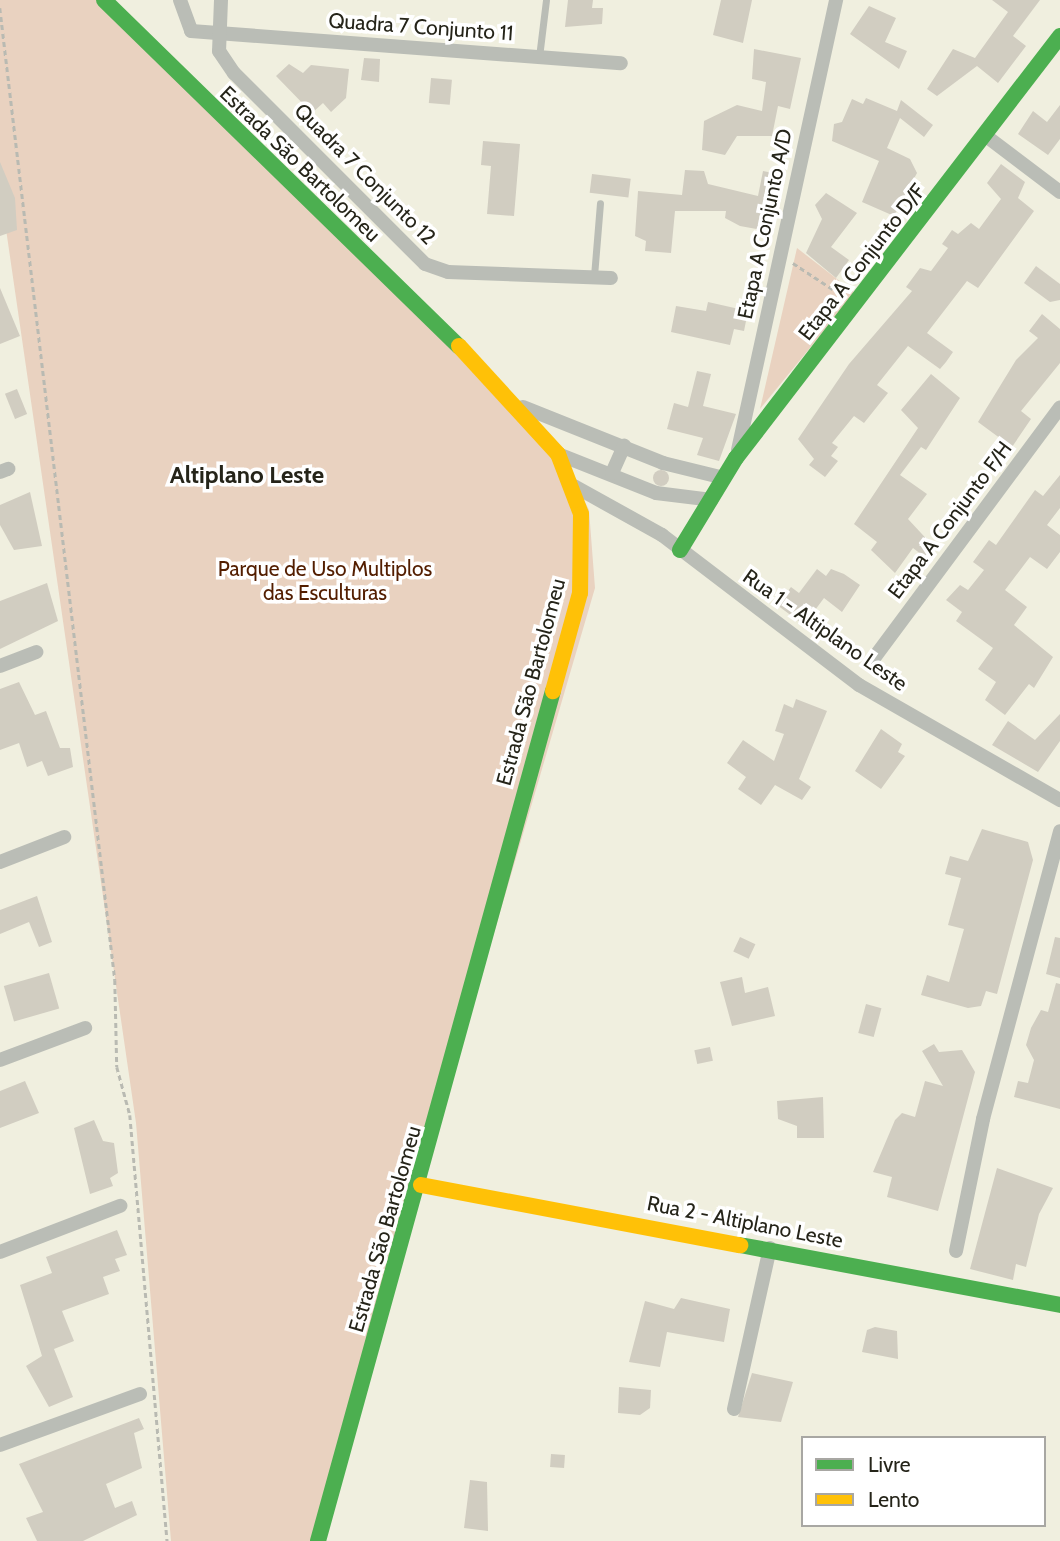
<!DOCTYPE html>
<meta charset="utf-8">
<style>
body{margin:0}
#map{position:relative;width:1060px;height:1541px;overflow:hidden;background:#f0efdf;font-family:Cabin,sans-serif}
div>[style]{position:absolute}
.green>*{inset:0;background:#e9d2c0}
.building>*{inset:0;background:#d1cdc1;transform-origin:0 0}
.round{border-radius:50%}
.path>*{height:2.5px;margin-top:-1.25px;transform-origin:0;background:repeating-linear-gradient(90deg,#b9bab2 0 5px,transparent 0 8.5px)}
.lane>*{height:7px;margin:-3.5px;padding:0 3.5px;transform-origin:3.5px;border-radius:3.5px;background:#babdb6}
.street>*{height:14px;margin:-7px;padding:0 7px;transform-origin:7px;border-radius:7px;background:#babdb6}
.fast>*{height:16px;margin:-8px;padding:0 8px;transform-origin:8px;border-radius:8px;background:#4caf50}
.slow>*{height:16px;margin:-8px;padding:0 8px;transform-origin:8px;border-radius:8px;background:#ffc107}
span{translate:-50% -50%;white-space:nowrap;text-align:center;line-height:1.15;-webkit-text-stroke:7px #fff;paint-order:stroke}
.street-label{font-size:21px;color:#252419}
.park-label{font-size:21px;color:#531e00}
.quarter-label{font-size:24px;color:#252419;font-weight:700}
.legend{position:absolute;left:801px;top:1436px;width:245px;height:91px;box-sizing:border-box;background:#fff;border:2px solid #a8a7a3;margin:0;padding:9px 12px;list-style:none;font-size:21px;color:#252419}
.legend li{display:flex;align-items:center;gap:14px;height:35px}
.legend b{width:35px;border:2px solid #a8a7a3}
</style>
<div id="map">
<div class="green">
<i style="clip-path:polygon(0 0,107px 0,555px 442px,589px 510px,595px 588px,316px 1541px,171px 1541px,136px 1123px,0 188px)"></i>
<i style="clip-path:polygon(797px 248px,855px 293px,760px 409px)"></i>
</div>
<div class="building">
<i style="clip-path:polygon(568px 0,593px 0,592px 8px,603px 8px,602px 24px,565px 27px)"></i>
<i style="clip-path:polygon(721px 0,752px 0,743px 43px,713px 35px)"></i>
<i style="clip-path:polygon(992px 0,1040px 0,1013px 36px,1026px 46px,998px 83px,977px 66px,937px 96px,927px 89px,953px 49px,975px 58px,1008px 12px)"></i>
<i style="clip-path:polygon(869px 6px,896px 18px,885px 42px,907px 51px,899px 69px,850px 34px)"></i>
<i style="clip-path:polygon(754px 49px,801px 58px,790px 109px,778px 106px,772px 136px,737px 136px,725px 155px,702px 150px,704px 121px,737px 105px,762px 111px,766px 82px,752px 79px)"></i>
<i style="clip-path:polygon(364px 58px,380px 59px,379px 82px,361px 80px)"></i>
<i style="clip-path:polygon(289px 64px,303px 73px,311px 65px,349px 69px,346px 98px,331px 112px,323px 103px,312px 113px,276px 76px)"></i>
<i style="left:431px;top:78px;width:21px;height:25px;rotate:5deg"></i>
<i style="clip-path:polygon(866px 98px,897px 111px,901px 100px,933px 125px,924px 137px,900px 118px,887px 148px,910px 159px,917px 173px,894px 216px,862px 202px,879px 161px,832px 141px,834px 124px,842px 122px,852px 99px,863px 104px)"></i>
<i style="clip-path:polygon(1060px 105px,1060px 139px,1048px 155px,1018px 134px,1033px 111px,1047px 122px)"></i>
<i style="clip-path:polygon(483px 141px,520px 144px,514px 216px,487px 214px,491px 166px,481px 165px)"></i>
<i style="clip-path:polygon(0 162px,15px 198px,17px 230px,0 236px)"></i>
<i style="clip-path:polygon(1001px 164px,1025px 182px,1018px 198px,1034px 211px,978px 288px,967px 281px,927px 333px,953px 352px,946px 362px,940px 369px,908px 346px,877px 385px,888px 393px,864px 423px,854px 416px,832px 443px,838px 447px,831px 456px,838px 461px,825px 477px,809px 465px,814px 459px,798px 439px,849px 364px,912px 291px,906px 287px,920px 268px,931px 271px,948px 248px,942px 244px,952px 230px,958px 234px,971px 223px,979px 229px,1001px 199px,987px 183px)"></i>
<i style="clip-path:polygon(685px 170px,704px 171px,708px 184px,758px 196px,763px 171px,778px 174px,771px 223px,764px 222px,762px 230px,740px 226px,725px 218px,726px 211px,675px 211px,671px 253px,645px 251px,646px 241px,635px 236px,638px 191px,682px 195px)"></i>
<i style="left:592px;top:174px;width:39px;height:19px;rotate:7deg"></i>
<i style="clip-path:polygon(826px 193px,857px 213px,831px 247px,849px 260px,836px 278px,806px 253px,822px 219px,815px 205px)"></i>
<i style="clip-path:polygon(1036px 266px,1060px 284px,1060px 300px,1050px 302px,1024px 283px)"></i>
<i style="clip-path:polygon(0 288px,20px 336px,0 344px)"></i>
<i style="clip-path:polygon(708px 302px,748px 311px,744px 331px,734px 329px,730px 345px,671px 332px,676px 306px,706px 311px)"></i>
<i style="clip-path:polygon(1042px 314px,1060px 329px,1060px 363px,1021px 411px,1031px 419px,1012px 447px,978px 422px,1016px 360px,1038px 338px,1029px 331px)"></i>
<i style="clip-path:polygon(697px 371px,711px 374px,703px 406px,736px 414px,719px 461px,697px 455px,703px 438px,667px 429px,674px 403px,688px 407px)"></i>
<i style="clip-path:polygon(931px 374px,960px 398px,926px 450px,921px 447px,900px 475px,927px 494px,908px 519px,934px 547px,926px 558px,913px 548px,895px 573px,871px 550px,877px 542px,854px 524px,918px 428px,901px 410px)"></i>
<i style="left:17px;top:389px;width:27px;height:13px;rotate:68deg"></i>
<i class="round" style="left:653px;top:470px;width:16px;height:16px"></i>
<i style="clip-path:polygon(1060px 475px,1060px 508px,1047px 525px,1060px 535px,1060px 552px,1047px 569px,1030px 557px,1005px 590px,1027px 607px,1014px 625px,1053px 657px,1034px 688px,1029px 684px,1005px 715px,985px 700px,996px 682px,978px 669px,993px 648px,956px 621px,962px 612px,946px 600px,960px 585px,968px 590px,984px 570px,973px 562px,989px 540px,996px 545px,1035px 490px,1043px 496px)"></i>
<i style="clip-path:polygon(30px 492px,42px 546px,14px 550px,0 525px,0 505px)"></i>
<i style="clip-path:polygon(817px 569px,826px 576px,831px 569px,844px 574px,860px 585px,842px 612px,824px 598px,804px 625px,777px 605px,791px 587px,799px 593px)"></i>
<i style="clip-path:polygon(47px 583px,58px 621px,0 649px,0 601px)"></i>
<i style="clip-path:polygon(19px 682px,35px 715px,46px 711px,60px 748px,70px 748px,73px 767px,48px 776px,42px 761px,27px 767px,19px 743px,0 750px,0 689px)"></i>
<i style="clip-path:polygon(796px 699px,827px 711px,799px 779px,811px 787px,802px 800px,775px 785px,761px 805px,738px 789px,746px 777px,727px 763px,743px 740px,774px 761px,784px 734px,775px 731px,784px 704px,793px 708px)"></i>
<i style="clip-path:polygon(1060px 714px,1060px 741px,1038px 772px,992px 745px,1008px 721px,1035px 740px)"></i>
<i style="clip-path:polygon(881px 729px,902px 744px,898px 752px,905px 756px,881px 789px,855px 771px)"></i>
<i style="clip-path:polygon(982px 829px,1028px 842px,1033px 860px,997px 994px,986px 991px,981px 1006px,968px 1008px,921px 995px,927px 975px,949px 982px,964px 929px,948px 925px,961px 878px,945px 874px,950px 856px,968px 861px)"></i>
<i style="clip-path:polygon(37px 896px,52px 942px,39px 947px,29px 922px,0 934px,0 910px)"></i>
<i style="left:740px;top:937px;width:17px;height:16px;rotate:25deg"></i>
<i style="clip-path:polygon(1055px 937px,1060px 938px,1060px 978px,1046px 974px)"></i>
<i style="left:49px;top:973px;width:37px;height:47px;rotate:74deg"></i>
<i style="clip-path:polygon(742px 977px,745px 993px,768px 987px,775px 1016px,732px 1026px,720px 982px)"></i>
<i style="clip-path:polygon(1056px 983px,1060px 984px,1060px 1109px,1014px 1097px,1018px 1081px,1028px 1083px,1034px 1060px,1026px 1045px,1031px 1028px,1041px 1010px,1048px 1012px)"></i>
<i style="left:866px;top:1004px;width:16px;height:30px;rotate:15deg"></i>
<i style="clip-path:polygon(934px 1044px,939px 1052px,962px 1050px,975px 1072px,938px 1211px,887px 1197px,892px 1177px,873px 1172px,895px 1120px,902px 1113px,915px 1117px,925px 1081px,943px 1086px,922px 1051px)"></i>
<i style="left:710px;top:1047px;width:14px;height:16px;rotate:78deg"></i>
<i style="clip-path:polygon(25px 1081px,39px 1113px,0 1128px,0 1091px)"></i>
<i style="clip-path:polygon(823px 1097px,824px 1138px,797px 1138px,797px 1126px,778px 1119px,777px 1101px)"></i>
<i style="clip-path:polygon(94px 1120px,103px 1141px,114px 1143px,118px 1173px,110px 1178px,113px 1186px,90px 1194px,74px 1128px)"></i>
<i style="clip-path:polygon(997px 1168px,1053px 1188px,1039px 1214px,1026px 1267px,1016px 1264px,1013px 1280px,970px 1269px)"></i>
<i style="clip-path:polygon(117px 1230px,127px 1255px,115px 1259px,120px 1271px,103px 1277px,109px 1294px,62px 1311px,74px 1341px,54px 1349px,73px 1397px,49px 1407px,26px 1366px,42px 1356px,20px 1285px,52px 1273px,46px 1257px)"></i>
<i style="clip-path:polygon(681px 1298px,730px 1309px,724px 1342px,667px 1332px,660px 1367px,629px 1362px,645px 1301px,674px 1309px)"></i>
<i style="clip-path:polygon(875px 1327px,897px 1331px,898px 1359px,862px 1352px,867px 1330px)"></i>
<i style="clip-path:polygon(752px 1373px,793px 1382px,781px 1422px,738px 1417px)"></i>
<i style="clip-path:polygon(619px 1387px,651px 1390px,650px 1408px,640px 1415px,618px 1413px)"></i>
<i style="clip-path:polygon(139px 1418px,144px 1429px,134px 1433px,142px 1468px,106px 1484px,115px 1508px,132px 1501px,137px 1515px,83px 1541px,37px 1541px,26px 1518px,43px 1512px,19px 1464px)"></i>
<i style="left:551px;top:1454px;width:14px;height:13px;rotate:4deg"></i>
<i style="clip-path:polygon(470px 1480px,487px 1482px,488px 1531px,464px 1528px)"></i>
</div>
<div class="path">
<i style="left:0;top:8px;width:979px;rotate:83.25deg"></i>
<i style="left:115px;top:980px;width:87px;rotate:88.7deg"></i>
<i style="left:117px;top:1067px;width:50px;rotate:74.8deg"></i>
<i style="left:130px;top:1115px;width:428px;rotate:85deg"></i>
<i style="left:793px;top:263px;width:56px;rotate:33.4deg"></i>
</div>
<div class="lane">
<i style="left:539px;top:57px;width:57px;rotate:-83deg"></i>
<i style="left:594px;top:276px;width:73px;rotate:-85.3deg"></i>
</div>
<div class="street">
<i style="left:180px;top:0;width:33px;rotate:70deg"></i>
<i style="left:191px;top:31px;width:431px;rotate:4.3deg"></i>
<i style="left:221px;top:0;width:51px;rotate:92.2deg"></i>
<i style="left:219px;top:51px;width:27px;rotate:56deg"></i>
<i style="left:234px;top:73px;width:270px;rotate:45deg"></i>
<i style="left:425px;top:264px;width:24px;rotate:19deg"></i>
<i style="left:448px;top:272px;width:163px;rotate:2.1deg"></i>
<i style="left:986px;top:136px;width:93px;rotate:37.1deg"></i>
<i style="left:523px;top:407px;width:151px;rotate:21.8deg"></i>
<i style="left:663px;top:463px;width:63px;rotate:13.8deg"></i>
<i style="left:738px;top:450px;width:461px;rotate:-77.7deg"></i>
<i style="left:558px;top:454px;width:105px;rotate:21.7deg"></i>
<i style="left:656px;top:493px;width:56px;rotate:7.1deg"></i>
<i style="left:0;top:472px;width:9px;rotate:-21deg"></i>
<i style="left:612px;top:473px;width:30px;rotate:-66deg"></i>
<i style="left:574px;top:486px;width:101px;rotate:29.1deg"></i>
<i style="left:662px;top:535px;width:248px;rotate:37.3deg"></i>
<i style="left:859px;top:685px;width:232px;rotate:29.8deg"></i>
<i style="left:874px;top:658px;width:312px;rotate:-53.4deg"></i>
<i style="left:0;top:666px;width:39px;rotate:-21deg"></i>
<i style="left:0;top:862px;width:69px;rotate:-21.3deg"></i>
<i style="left:0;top:1060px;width:91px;rotate:-20.6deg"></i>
<i style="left:956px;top:1251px;width:135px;rotate:-78.4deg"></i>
<i style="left:983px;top:1119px;width:298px;rotate:-75deg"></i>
<i style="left:0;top:1252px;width:129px;rotate:-21deg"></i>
<i style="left:734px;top:1409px;width:165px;rotate:-77.4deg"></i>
<i style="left:0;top:1445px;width:149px;rotate:-20deg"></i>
</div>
<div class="fast">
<i style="left:104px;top:0;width:496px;rotate:44.3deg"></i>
<i style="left:680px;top:550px;width:108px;rotate:-58.7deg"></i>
<i style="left:736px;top:458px;width:532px;rotate:-52.48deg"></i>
<i style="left:740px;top:1245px;width:326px;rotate:10.6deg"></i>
<i style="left:318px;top:1541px;width:882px;rotate:-74.55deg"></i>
</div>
<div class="slow">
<i style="left:459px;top:346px;width:147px;rotate:47.5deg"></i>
<i style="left:558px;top:454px;width:64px;rotate:69deg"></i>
<i style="left:581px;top:514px;width:79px;rotate:90.7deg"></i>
<i style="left:580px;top:593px;width:102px;rotate:105.4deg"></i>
<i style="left:421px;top:1185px;width:325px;rotate:10.7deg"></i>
</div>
<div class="street-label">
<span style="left:421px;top:27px;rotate:4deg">Quadra 7 Conjunto 11</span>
<span style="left:300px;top:164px;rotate:44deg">Estrada São Bartolomeu</span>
<span style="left:365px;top:174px;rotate:45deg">Quadra 7 Conjunto 12</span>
<span style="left:765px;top:224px;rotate:-78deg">Etapa A Conjunto A/D</span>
<span style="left:862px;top:262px;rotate:-52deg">Etapa A Conjunto D/F</span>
<span style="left:950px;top:520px;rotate:-53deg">Etapa A Conjunto F/H</span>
<span style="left:825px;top:630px;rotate:35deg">Rua 1 - Altiplano Leste</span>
<span style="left:531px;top:682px;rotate:-75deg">Estrada São Bartolomeu</span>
<span style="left:745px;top:1222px;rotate:11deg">Rua 2 - Altiplano Leste</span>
<span style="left:385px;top:1229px;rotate:-74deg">Estrada São Bartolomeu</span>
</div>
<div class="park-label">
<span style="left:325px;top:581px">Parque de Uso Multiplos<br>das Esculturas</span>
</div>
<div class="quarter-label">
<span style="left:247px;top:475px">Altiplano Leste</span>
</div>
<ul class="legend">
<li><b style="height:9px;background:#4caf50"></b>Livre</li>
<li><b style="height:9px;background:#ffc107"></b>Lento</li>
</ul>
</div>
